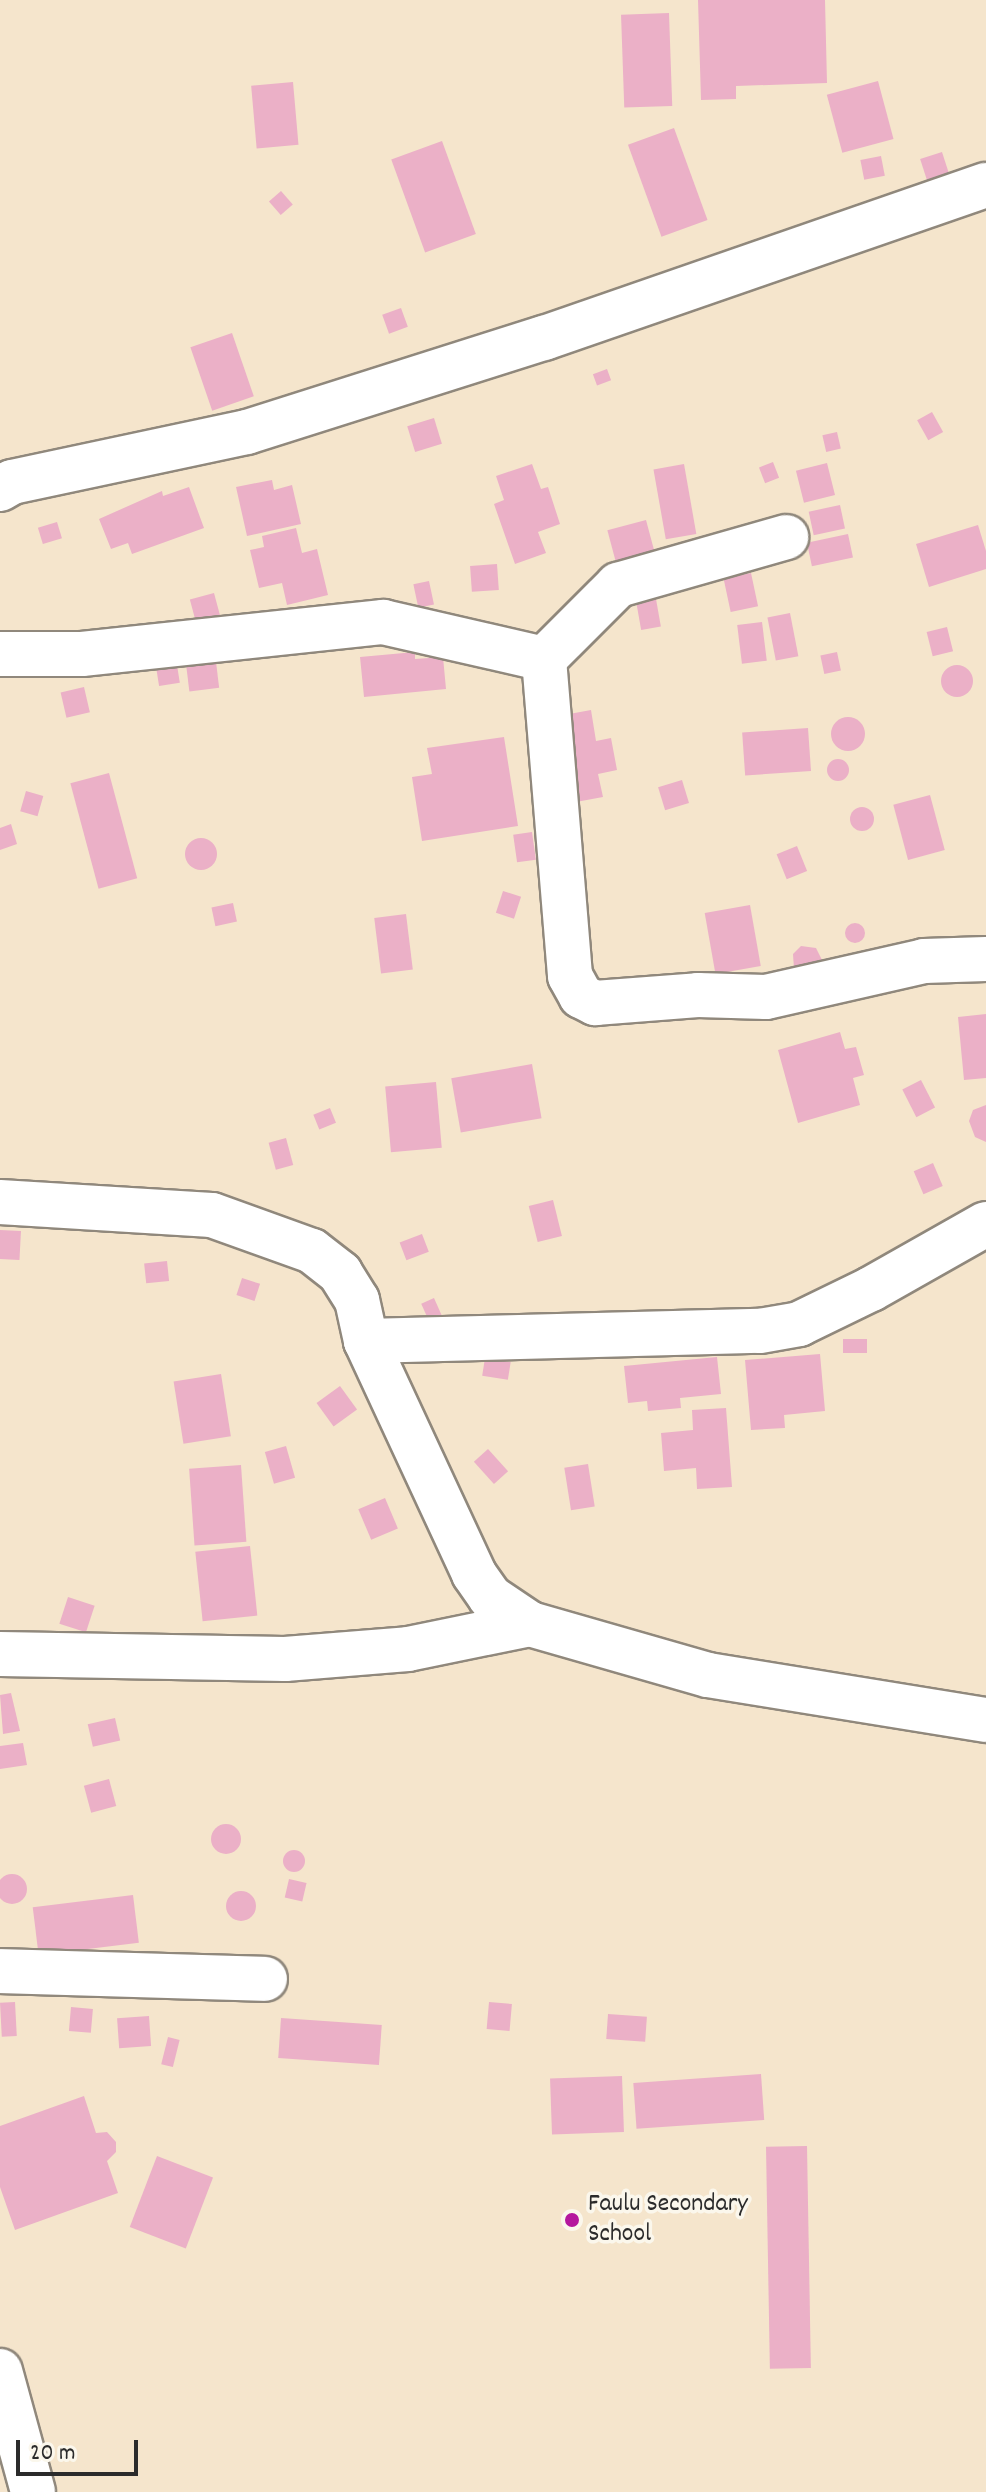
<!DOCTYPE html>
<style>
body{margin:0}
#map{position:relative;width:986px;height:2492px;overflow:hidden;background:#f5e5cc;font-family:Dekko,sans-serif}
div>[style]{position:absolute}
.building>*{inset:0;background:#ebb0c7;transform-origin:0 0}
.round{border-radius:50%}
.roads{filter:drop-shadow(2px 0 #90887c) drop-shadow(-2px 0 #90887c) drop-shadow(0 2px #90887c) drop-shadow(0 -2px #90887c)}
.minor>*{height:44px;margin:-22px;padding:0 22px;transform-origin:22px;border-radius:22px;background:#fff}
.dots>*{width:22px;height:22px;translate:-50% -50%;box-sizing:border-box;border:4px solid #fbf7ec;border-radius:50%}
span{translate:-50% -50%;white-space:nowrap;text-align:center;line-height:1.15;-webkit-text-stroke:7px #fbf7ec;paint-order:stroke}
.poi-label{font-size:26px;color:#2b2b2b}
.left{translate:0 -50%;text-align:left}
.scale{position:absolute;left:16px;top:2440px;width:122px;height:36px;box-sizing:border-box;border:4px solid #2b2b2b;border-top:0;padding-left:10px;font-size:24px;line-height:28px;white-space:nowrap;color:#2b2b2b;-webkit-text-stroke:6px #fbf7ec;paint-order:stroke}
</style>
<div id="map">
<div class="building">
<i style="clip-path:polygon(698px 0,825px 0,827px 83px,736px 86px,736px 99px,701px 100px)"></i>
<i style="left:669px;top:13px;width:93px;height:48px;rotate:88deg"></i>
<i style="left:878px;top:81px;width:60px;height:53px;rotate:75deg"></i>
<i style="left:293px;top:82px;width:63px;height:42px;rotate:85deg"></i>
<i style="left:674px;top:128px;width:98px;height:49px;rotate:70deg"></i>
<i style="left:442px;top:141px;width:99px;height:54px;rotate:70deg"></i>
<i style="left:942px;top:152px;width:22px;height:23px;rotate:72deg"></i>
<i style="left:881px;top:156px;width:20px;height:21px;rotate:79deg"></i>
<i style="left:281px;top:191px;width:18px;height:16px;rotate:49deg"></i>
<i style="left:401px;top:308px;width:20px;height:20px;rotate:70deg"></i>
<i style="left:232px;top:333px;width:67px;height:44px;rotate:71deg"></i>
<i style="left:607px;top:369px;width:12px;height:15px;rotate:70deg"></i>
<i style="left:932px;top:412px;width:23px;height:17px;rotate:61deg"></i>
<i style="left:434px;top:418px;width:27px;height:28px;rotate:73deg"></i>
<i style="left:837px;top:432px;width:17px;height:15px;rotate:77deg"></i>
<i style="left:773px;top:462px;width:17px;height:15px;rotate:69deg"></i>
<i style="left:827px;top:463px;width:33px;height:32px;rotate:76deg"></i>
<i style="clip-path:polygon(532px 464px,541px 489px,548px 487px,560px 524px,538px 532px,546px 553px,515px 564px,494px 504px,504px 500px,496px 476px)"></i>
<i style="left:684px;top:464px;width:71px;height:31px;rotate:80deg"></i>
<i style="clip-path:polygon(272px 480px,274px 490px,292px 485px,301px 524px,247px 536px,236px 487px)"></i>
<i style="clip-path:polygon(189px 487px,204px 528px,132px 554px,128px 543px,111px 549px,99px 519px,162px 491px,163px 496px)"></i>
<i style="left:840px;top:505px;width:24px;height:32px;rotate:78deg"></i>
<i style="left:646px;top:520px;width:39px;height:40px;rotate:75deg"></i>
<i style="left:57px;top:522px;width:17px;height:20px;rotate:73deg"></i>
<i style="clip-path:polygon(978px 525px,986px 551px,986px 569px,929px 587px,916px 544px)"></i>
<i style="clip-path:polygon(296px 528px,302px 553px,317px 549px,328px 595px,287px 605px,282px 583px,259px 588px,250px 550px,264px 547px,262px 536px)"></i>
<i style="left:848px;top:534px;width:24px;height:42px;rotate:78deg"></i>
<i style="left:497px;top:564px;width:26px;height:27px;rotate:86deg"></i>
<i style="left:751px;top:573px;width:34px;height:28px;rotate:78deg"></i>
<i style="left:429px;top:581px;width:24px;height:16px;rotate:78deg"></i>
<i style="left:214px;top:593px;width:28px;height:25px;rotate:75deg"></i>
<i style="left:656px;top:599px;width:28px;height:20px;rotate:80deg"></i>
<i style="left:790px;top:613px;width:44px;height:23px;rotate:79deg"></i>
<i style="left:762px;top:622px;width:39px;height:25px;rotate:83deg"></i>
<i style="left:947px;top:627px;width:25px;height:21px;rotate:76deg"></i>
<i style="clip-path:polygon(415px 652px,415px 659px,443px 657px,446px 689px,364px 697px,360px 657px)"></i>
<i style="left:837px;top:652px;width:19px;height:17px;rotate:78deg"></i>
<i style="left:216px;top:662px;width:26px;height:30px;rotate:83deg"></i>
<i style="left:177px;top:665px;width:18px;height:21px;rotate:81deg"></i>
<i class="round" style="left:941px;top:665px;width:32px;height:32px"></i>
<i style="left:84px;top:687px;width:26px;height:24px;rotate:77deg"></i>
<i style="clip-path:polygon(591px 710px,596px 741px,611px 738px,617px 770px,598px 774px,603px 797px,576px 802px,553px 717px)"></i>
<i class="round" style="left:831px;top:717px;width:34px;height:34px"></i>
<i style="left:808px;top:728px;width:43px;height:66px;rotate:86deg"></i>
<i style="clip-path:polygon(504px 737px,518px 826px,422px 841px,412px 777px,432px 774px,427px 748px)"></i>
<i class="round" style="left:827px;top:759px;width:22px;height:22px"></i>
<i style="left:109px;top:773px;width:109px;height:40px;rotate:75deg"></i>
<i style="left:682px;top:780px;width:24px;height:25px;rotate:73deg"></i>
<i style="left:26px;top:791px;width:18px;height:21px;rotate:16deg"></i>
<i style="left:930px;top:795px;width:57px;height:38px;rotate:75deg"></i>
<i class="round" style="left:850px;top:807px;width:24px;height:24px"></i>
<i style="clip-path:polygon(11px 824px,17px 844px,0 850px,0 828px)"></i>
<i style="left:532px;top:832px;width:28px;height:19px;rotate:82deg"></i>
<i class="round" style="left:185px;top:838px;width:32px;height:32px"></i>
<i style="left:797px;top:846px;width:27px;height:22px;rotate:68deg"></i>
<i style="left:503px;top:891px;width:19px;height:23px;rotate:18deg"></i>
<i style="left:233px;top:903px;width:19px;height:22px;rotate:78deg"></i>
<i style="left:750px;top:905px;width:62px;height:46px;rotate:80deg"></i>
<i style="left:406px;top:914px;width:56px;height:32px;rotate:83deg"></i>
<i class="round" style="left:845px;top:923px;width:20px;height:20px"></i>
<i style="clip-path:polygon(801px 946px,816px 948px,823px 962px,794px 969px,793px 954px)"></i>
<i style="clip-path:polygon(986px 1014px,986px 1078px,964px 1080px,958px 1017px)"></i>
<i style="clip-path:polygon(840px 1032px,845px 1049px,856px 1047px,864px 1075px,853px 1078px,860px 1105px,798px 1123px,778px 1050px)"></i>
<i style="left:532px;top:1064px;width:55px;height:82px;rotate:80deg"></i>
<i style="left:921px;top:1080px;width:31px;height:21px;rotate:63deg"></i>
<i style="left:436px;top:1082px;width:66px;height:51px;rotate:85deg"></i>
<i style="clip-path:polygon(986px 1105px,986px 1142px,975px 1137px,969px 1121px,973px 1110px)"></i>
<i style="left:330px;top:1108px;width:16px;height:18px;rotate:68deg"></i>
<i style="left:286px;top:1138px;width:28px;height:18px;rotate:75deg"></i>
<i style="left:933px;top:1163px;width:25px;height:21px;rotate:67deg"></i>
<i style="left:553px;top:1200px;width:37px;height:25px;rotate:76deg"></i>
<i style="left:0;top:1230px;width:21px;height:29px;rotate:3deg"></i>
<i style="left:422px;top:1234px;width:19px;height:24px;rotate:69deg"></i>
<i style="left:167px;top:1261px;width:20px;height:23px;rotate:84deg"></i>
<i style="left:242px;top:1278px;width:19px;height:18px;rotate:18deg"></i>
<i style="left:434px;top:1298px;width:27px;height:14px;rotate:66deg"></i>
<i style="left:843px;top:1339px;width:24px;height:14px"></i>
<i style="clip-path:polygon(820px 1354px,825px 1411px,784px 1415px,785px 1428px,751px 1430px,745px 1360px)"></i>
<i style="clip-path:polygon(717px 1357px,721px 1394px,680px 1398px,681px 1408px,648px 1411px,647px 1401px,628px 1403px,624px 1366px)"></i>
<i style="left:485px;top:1358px;width:26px;height:18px;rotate:9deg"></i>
<i style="left:221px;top:1374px;width:63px;height:48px;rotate:81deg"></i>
<i style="left:340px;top:1386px;width:29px;height:29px;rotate:54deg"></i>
<i style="clip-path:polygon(726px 1408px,732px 1487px,697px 1489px,696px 1468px,664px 1471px,661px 1433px,693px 1430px,692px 1410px)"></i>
<i style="left:286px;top:1446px;width:33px;height:22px;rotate:74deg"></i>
<i style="left:488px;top:1449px;width:30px;height:19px;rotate:48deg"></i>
<i style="left:588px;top:1464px;width:43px;height:24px;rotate:81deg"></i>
<i style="left:241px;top:1465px;width:77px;height:52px;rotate:86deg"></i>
<i style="left:385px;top:1498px;width:33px;height:29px;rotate:67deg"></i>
<i style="left:250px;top:1546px;width:70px;height:55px;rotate:84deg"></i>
<i style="left:68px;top:1597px;width:28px;height:28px;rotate:18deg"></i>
<i style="clip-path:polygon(11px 1693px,20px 1731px,3px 1734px,0 1695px)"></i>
<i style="left:115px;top:1718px;width:23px;height:28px;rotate:77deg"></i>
<i style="clip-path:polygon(23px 1743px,27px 1765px,0 1769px,0 1746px)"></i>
<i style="left:109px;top:1779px;width:28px;height:26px;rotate:75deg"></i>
<i class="round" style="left:211px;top:1824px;width:30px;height:30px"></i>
<i class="round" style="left:283px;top:1850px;width:22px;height:22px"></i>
<i class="round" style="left:-3px;top:1874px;width:30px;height:30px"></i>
<i style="left:289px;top:1879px;width:18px;height:19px;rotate:13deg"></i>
<i class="round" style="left:226px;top:1891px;width:30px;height:30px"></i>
<i style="left:133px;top:1895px;width:48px;height:101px;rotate:83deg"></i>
<i style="left:15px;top:2002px;width:34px;height:15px;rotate:87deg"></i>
<i style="left:489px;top:2002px;width:23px;height:27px;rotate:5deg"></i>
<i style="left:71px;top:2007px;width:22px;height:24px;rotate:5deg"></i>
<i style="left:608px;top:2014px;width:39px;height:25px;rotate:4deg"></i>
<i style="left:149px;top:2016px;width:30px;height:32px;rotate:86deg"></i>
<i style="left:281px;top:2018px;width:101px;height:40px;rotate:4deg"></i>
<i style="left:168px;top:2037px;width:12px;height:28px;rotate:14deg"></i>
<i style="left:761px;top:2074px;width:46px;height:128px;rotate:86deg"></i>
<i style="left:622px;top:2076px;width:56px;height:72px;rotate:88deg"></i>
<i style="clip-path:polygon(84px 2096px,96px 2133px,107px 2132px,116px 2142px,116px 2152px,107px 2161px,118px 2193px,15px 2230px,0 2187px,0 2126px)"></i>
<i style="left:807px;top:2146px;width:222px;height:41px;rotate:89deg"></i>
<i style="left:157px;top:2156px;width:60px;height:76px;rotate:21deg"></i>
</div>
<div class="roads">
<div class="minor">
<i style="left:0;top:489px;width:14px;rotate:-30deg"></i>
<i style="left:12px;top:482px;width:240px;rotate:-12deg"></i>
<i style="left:247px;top:432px;width:312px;rotate:-17.6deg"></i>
<i style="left:544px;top:338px;width:468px;rotate:-19.1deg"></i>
<i style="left:0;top:654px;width:82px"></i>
<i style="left:82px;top:654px;width:303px;rotate:-6.1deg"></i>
<i style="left:383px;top:622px;width:165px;rotate:12.9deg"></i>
<i style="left:544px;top:659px;width:105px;rotate:-45deg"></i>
<i style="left:618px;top:585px;width:175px;rotate:-15.9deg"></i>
<i style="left:544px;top:659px;width:318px;rotate:85.3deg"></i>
<i style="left:570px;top:976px;width:23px;rotate:61deg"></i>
<i style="left:581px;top:996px;width:16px;rotate:27deg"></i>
<i style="left:595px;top:1003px;width:103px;rotate:-4.4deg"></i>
<i style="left:698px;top:995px;width:68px;rotate:1.7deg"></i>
<i style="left:766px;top:997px;width:162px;rotate:-12.8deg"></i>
<i style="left:924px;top:961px;width:62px;rotate:-1.8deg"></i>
<i style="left:0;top:1202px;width:212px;rotate:3.5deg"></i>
<i style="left:212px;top:1215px;width:106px;rotate:19.8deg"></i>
<i style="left:312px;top:1251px;width:36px;rotate:38deg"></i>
<i style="left:340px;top:1273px;width:32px;rotate:58deg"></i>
<i style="left:357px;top:1300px;width:42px;rotate:77.6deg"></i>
<i style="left:366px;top:1341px;width:257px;rotate:65.1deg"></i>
<i style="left:474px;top:1574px;width:28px;rotate:55deg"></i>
<i style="left:490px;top:1597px;width:48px;rotate:34deg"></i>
<i style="left:530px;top:1624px;width:185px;rotate:16deg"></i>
<i style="left:708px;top:1675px;width:282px;rotate:9.2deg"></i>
<i style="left:366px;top:1341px;width:394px;rotate:-1.5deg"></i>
<i style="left:760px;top:1331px;width:40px;rotate:-10deg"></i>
<i style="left:799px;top:1324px;width:80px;rotate:-25.9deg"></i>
<i style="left:871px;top:1289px;width:132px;rotate:-29.5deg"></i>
<i style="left:0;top:1654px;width:285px;rotate:1deg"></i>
<i style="left:285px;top:1659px;width:123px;rotate:-4.6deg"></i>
<i style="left:408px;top:1649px;width:125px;rotate:-11.6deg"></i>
<i style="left:0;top:1971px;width:265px;rotate:1.7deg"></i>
<i style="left:0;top:2371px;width:125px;rotate:74.7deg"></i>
</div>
</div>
<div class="dots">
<i style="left:572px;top:2220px;background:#b5179e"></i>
</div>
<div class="poi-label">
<span class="left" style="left:588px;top:2220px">Faulu Secondary<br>School</span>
</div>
<div class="scale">20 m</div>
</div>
